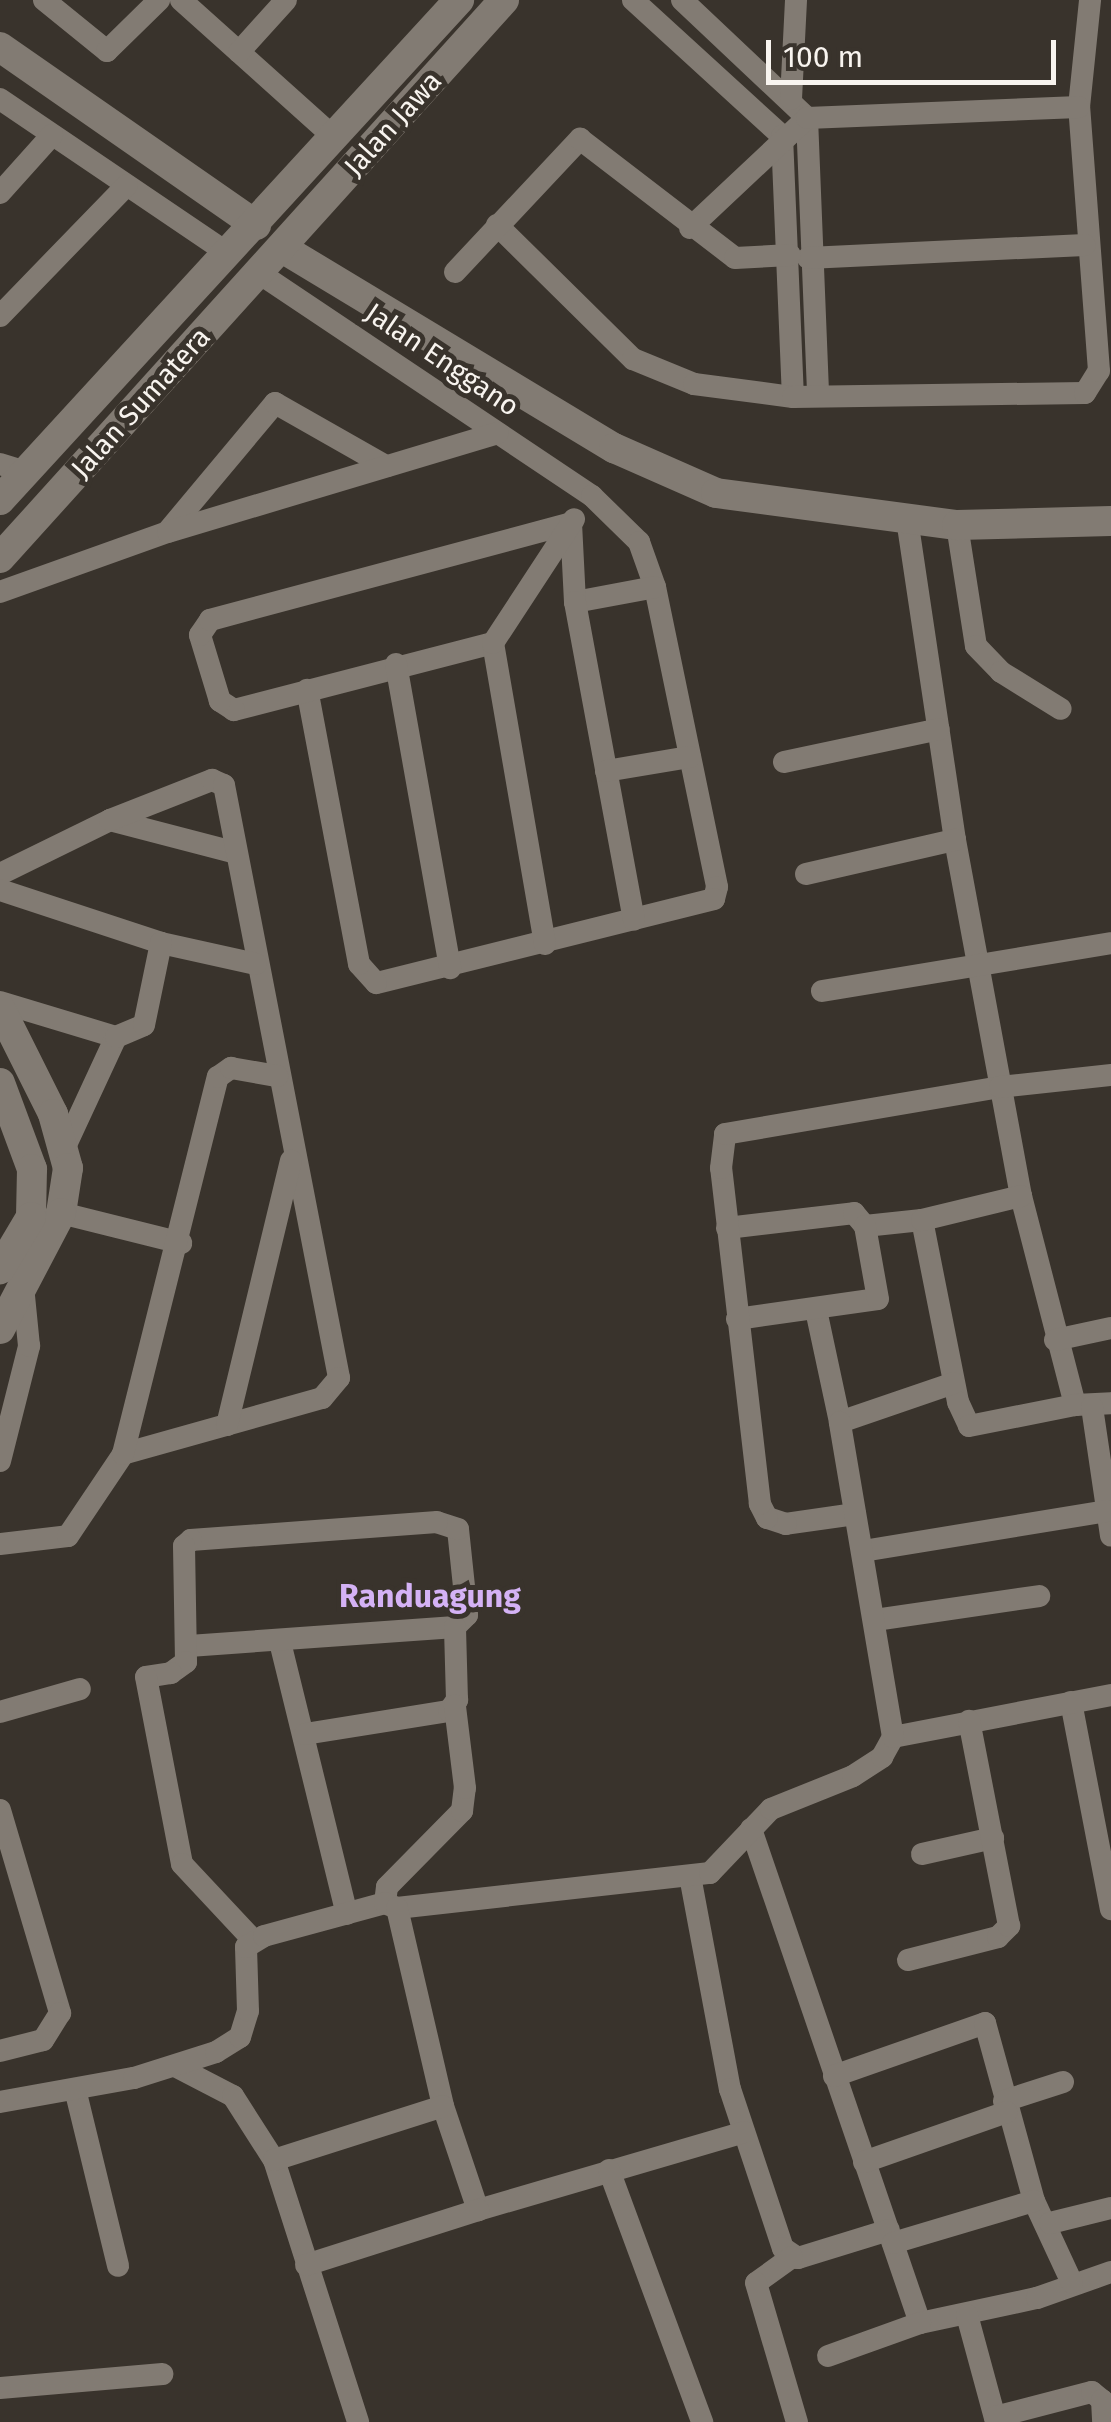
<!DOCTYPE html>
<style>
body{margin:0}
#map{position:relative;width:1111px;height:2422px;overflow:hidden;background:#39332c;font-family:"Fira Sans",sans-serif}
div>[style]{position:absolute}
.street>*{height:22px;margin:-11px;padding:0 11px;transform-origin:11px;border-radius:11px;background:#827b73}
.secondary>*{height:30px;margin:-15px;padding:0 15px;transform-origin:15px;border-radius:15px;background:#827b73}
span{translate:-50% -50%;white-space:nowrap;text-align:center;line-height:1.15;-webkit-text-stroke:10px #39332c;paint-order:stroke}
.street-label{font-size:28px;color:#f8f4ef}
.quarter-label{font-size:32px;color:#d4b2f5;font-weight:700}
.scale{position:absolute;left:766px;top:40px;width:290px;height:45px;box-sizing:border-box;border:5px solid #f8f4ef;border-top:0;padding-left:12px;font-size:30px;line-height:35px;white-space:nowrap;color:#f8f4ef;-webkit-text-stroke:8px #39332c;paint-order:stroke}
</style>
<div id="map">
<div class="street">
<i style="left:44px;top:0;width:81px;rotate:39deg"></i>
<i style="left:107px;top:51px;width:73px;rotate:-44.4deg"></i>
<i style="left:181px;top:0;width:207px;rotate:41.9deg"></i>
<i style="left:633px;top:0;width:202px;rotate:42.4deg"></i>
<i style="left:782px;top:136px;width:261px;rotate:87.6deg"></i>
<i style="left:682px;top:0;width:172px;rotate:43.3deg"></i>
<i style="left:807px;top:118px;width:278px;rotate:87.7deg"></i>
<i style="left:239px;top:52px;width:70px;rotate:-47.9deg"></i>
<i style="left:0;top:99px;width:277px;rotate:34.1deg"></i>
<i style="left:791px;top:99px;width:99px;rotate:-87.1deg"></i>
<i style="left:0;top:193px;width:78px;rotate:-48.1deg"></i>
<i style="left:497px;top:225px;width:191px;rotate:44.6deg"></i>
<i style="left:633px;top:359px;width:66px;rotate:22.3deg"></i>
<i style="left:694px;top:384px;width:100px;rotate:7.5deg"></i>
<i style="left:793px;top:397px;width:292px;rotate:-0.8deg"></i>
<i style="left:1085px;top:393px;width:26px;rotate:-58deg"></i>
<i style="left:1099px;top:371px;width:265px;rotate:-94.3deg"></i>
<i style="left:1079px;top:107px;width:108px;rotate:-84.1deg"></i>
<i style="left:690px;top:228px;width:161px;rotate:-43.2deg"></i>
<i style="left:807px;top:118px;width:272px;rotate:-2.3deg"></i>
<i style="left:808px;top:258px;width:277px;rotate:-2.7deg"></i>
<i style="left:455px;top:272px;width:183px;rotate:-46.8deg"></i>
<i style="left:580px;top:139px;width:195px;rotate:37.5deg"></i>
<i style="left:735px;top:258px;width:55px;rotate:-3.1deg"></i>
<i style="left:259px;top:273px;width:401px;rotate:33.8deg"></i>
<i style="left:592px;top:496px;width:66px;rotate:44.4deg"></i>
<i style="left:639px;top:542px;width:48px;rotate:70.4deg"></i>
<i style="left:655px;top:587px;width:306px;rotate:78.3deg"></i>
<i style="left:717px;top:887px;width:12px;rotate:104deg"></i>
<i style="left:714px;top:899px;width:348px;rotate:166deg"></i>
<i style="left:376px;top:983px;width:25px;rotate:-132deg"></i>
<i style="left:359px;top:964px;width:279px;rotate:-100.7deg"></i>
<i style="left:0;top:316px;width:182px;rotate:-45.9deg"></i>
<i style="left:0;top:464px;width:28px;rotate:17deg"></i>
<i style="left:907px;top:519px;width:325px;rotate:81.5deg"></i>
<i style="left:955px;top:840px;width:362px;rotate:79.5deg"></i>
<i style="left:1021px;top:1196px;width:216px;rotate:75.5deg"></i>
<i style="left:1075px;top:1405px;width:36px;rotate:-3deg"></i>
<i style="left:957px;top:525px;width:122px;rotate:81.1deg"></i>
<i style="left:976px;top:646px;width:36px;rotate:46deg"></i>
<i style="left:1001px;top:672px;width:70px;rotate:31.7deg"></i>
<i style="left:168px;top:531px;width:167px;rotate:-50.1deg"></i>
<i style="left:275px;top:403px;width:128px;rotate:29.6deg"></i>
<i style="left:0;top:592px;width:178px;rotate:-19.7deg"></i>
<i style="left:168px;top:532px;width:344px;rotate:-16.7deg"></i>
<i style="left:575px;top:602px;width:81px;rotate:-10.6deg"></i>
<i style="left:493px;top:643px;width:268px;rotate:165.5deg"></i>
<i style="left:234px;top:710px;width:17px;rotate:-147deg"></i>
<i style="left:220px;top:701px;width:69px;rotate:-106.9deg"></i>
<i style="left:200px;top:635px;width:18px;rotate:-56deg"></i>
<i style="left:210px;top:620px;width:374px;rotate:-15deg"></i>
<i style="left:571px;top:523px;width:79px;rotate:87.1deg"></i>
<i style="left:575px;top:602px;width:323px;rotate:79.5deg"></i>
<i style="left:396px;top:664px;width:309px;rotate:79.9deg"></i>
<i style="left:784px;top:762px;width:158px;rotate:-12deg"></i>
<i style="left:606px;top:771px;width:85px;rotate:-9.5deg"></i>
<i style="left:110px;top:820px;width:127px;rotate:14.6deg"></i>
<i style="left:0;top:874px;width:123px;rotate:-26.1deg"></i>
<i style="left:110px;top:820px;width:110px;rotate:-21.4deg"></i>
<i style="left:212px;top:780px;width:13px;rotate:23deg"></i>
<i style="left:224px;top:785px;width:604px;rotate:79.02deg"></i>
<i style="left:339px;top:1378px;width:26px;rotate:130deg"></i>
<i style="left:322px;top:1398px;width:207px;rotate:164.3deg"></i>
<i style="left:806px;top:874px;width:153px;rotate:-12.9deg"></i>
<i style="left:0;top:890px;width:169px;rotate:18.2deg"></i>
<i style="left:161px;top:943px;width:97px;rotate:12.5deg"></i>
<i style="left:545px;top:944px;width:305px;rotate:-99.8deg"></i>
<i style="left:493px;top:643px;width:148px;rotate:-56.8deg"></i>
<i style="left:822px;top:991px;width:293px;rotate:-9.4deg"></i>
<i style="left:0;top:1002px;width:121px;rotate:16.8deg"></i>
<i style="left:116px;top:1037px;width:123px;rotate:114.9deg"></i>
<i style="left:116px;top:1037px;width:30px;rotate:-23deg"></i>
<i style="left:144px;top:1025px;width:84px;rotate:-78.3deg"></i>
<i style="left:61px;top:1213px;width:124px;rotate:14deg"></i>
<i style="left:922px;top:1220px;width:186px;rotate:78.8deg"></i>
<i style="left:958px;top:1402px;width:26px;rotate:65deg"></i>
<i style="left:969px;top:1426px;width:108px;rotate:-11.2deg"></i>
<i style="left:727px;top:1228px;width:128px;rotate:-6.7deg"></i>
<i style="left:854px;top:1213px;width:17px;rotate:50deg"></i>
<i style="left:865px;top:1226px;width:57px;rotate:-6deg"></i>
<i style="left:922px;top:1220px;width:102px;rotate:-13.6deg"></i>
<i style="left:816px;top:1310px;width:115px;rotate:77.9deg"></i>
<i style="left:840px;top:1422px;width:120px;rotate:-18.9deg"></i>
<i style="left:737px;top:1319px;width:142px;rotate:-8.1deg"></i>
<i style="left:878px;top:1299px;width:74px;rotate:-100.1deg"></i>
<i style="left:1055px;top:1340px;width:57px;rotate:-12.1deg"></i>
<i style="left:1092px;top:1407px;width:130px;rotate:81.6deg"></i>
<i style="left:227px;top:1425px;width:272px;rotate:-76.4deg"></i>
<i style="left:0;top:1461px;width:119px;rotate:-75.8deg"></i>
<i style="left:29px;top:1346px;width:60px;rotate:-95.7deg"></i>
<i style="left:855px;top:1514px;width:70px;rotate:171.8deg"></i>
<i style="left:786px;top:1524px;width:20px;rotate:-162deg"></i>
<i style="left:767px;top:1518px;width:16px;rotate:-117deg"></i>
<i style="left:760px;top:1504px;width:338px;rotate:-96.6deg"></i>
<i style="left:721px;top:1168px;width:34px;rotate:-83deg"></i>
<i style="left:725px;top:1134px;width:279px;rotate:-9.7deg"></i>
<i style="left:1000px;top:1087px;width:112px;rotate:-6.2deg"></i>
<i style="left:0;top:1544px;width:68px;rotate:-6.7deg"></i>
<i style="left:68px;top:1536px;width:99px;rotate:-56.1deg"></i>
<i style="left:123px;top:1454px;width:389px;rotate:-75.9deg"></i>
<i style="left:218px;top:1077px;width:16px;rotate:-35deg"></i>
<i style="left:231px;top:1068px;width:47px;rotate:9.9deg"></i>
<i style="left:863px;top:1551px;width:248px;rotate:-9.3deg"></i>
<i style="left:875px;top:1620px;width:166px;rotate:-8.3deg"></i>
<i style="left:280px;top:1642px;width:280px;rotate:76.2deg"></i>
<i style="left:189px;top:1646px;width:267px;rotate:-4.1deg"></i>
<i style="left:455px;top:1627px;width:17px;rotate:-45deg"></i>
<i style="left:467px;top:1615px;width:86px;rotate:-96deg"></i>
<i style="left:458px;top:1529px;width:22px;rotate:-162deg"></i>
<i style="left:437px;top:1522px;width:247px;rotate:175.8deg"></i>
<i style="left:191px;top:1540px;width:9px;rotate:139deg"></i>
<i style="left:184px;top:1546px;width:116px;rotate:89deg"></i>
<i style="left:186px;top:1662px;width:19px;rotate:144deg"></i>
<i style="left:171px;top:1673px;width:25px;rotate:171deg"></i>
<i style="left:146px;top:1677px;width:190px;rotate:79.1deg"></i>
<i style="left:182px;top:1864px;width:105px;rotate:46.9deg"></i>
<i style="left:1071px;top:1702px;width:211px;rotate:79.1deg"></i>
<i style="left:0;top:1712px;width:83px;rotate:-16deg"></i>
<i style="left:305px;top:1734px;width:146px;rotate:-9.1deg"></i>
<i style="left:449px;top:1711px;width:14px;rotate:-54deg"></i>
<i style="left:457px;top:1700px;width:73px;rotate:-91.6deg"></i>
<i style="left:893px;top:1737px;width:222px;rotate:-10.9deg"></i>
<i style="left:0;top:1810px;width:212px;rotate:73.5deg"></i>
<i style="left:60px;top:2013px;width:32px;rotate:122deg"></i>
<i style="left:43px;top:2040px;width:44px;rotate:165.7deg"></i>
<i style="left:751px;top:1829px;width:522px;rotate:71.11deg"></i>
<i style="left:920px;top:2323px;width:120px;rotate:-12.1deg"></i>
<i style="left:1037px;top:2298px;width:78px;rotate:-19.4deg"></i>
<i style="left:922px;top:1854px;width:73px;rotate:-12.7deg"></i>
<i style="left:690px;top:1876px;width:217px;rotate:79.4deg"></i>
<i style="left:730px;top:2089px;width:168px;rotate:71.6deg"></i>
<i style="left:783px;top:2248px;width:18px;rotate:34deg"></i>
<i style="left:798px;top:2258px;width:95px;rotate:-17.1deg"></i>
<i style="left:385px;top:1903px;width:16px;rotate:-83deg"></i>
<i style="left:387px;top:1887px;width:107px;rotate:-45.4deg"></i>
<i style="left:462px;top:1811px;width:23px;rotate:-83deg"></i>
<i style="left:465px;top:1788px;width:83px;rotate:-97deg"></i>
<i style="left:397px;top:1908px;width:315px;rotate:-6.4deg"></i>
<i style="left:710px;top:1873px;width:88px;rotate:-46.4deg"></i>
<i style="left:771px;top:1809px;width:88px;rotate:-21.9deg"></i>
<i style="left:853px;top:1776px;width:35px;rotate:-33deg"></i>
<i style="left:882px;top:1757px;width:23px;rotate:-61deg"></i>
<i style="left:893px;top:1737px;width:319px;rotate:-99.6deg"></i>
<i style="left:908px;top:1960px;width:93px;rotate:-14.3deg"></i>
<i style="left:998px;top:1937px;width:16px;rotate:-45deg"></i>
<i style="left:1009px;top:1926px;width:209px;rotate:-101deg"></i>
<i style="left:177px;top:2067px;width:63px;rotate:27.4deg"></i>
<i style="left:233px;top:2096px;width:76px;rotate:57.4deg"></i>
<i style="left:274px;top:2160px;width:275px;rotate:72.2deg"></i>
<i style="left:834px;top:2076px;width:160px;rotate:-19.3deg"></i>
<i style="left:985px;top:2023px;width:185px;rotate:74.6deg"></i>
<i style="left:1034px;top:2201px;width:90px;rotate:65.1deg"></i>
<i style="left:75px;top:2089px;width:182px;rotate:76.3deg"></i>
<i style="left:1004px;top:2101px;width:62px;rotate:-17.9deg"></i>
<i style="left:0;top:2102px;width:136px;rotate:-10.2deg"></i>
<i style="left:134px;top:2078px;width:86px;rotate:-17.6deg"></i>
<i style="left:216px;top:2052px;width:28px;rotate:-32deg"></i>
<i style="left:240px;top:2037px;width:27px;rotate:-73deg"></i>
<i style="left:248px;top:2011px;width:64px;rotate:-91.8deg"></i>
<i style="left:246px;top:1947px;width:21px;rotate:-31deg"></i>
<i style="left:264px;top:1936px;width:125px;rotate:-15.3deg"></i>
<i style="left:385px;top:1903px;width:13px;rotate:23deg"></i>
<i style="left:397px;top:1908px;width:203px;rotate:76.9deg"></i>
<i style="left:443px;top:2106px;width:110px;rotate:71.4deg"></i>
<i style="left:478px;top:2210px;width:277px;rotate:-16.3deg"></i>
<i style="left:274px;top:2160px;width:177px;rotate:-17.7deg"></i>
<i style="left:864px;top:2162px;width:151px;rotate:-19.3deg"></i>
<i style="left:609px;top:2170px;width:269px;rotate:69.7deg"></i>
<i style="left:1050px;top:2223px;width:63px;rotate:-13.8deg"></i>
<i style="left:893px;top:2243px;width:147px;rotate:-16.6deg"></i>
<i style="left:792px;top:2257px;width:44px;rotate:144.2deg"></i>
<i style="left:756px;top:2283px;width:145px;rotate:73.6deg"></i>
<i style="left:306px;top:2265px;width:181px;rotate:-17.7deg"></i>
<i style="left:967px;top:2315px;width:111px;rotate:74.8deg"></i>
<i style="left:828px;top:2356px;width:98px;rotate:-19.7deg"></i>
<i style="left:0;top:2388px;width:163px;rotate:-4.9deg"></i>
<i style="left:995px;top:2417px;width:100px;rotate:-14.5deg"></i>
<i style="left:1092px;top:2392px;width:13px;rotate:39deg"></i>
<i style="left:1102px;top:2400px;width:22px;rotate:87deg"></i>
</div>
<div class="secondary">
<i style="left:0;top:47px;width:312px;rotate:34.8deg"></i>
<i style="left:282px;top:248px;width:388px;rotate:31.1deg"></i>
<i style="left:614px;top:448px;width:111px;rotate:23.8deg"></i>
<i style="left:716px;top:493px;width:243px;rotate:7.6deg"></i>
<i style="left:957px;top:525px;width:154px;rotate:-1.5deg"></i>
<i style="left:0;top:500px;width:679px;rotate:-47.45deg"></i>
<i style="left:0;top:558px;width:752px;rotate:-47.91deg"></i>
<i style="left:0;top:1008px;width:119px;rotate:63.4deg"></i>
<i style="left:53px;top:1114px;width:56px;rotate:74.5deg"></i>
<i style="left:68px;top:1168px;width:46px;rotate:98.8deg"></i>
<i style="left:61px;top:1213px;width:131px;rotate:117.7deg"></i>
<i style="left:0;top:1083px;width:92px;rotate:69.6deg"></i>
<i style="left:32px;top:1169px;width:48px;rotate:91.2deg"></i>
<i style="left:31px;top:1217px;width:61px;rotate:120.8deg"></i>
</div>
<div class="street-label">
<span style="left:393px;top:124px;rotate:-48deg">Jalan Jawa</span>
<span style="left:442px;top:360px;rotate:34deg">Jalan Enggano</span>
<span style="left:141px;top:403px;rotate:-48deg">Jalan Sumatera</span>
</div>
<div class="quarter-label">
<span style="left:430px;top:1596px">Randuagung</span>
</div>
<div class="scale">100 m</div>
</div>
